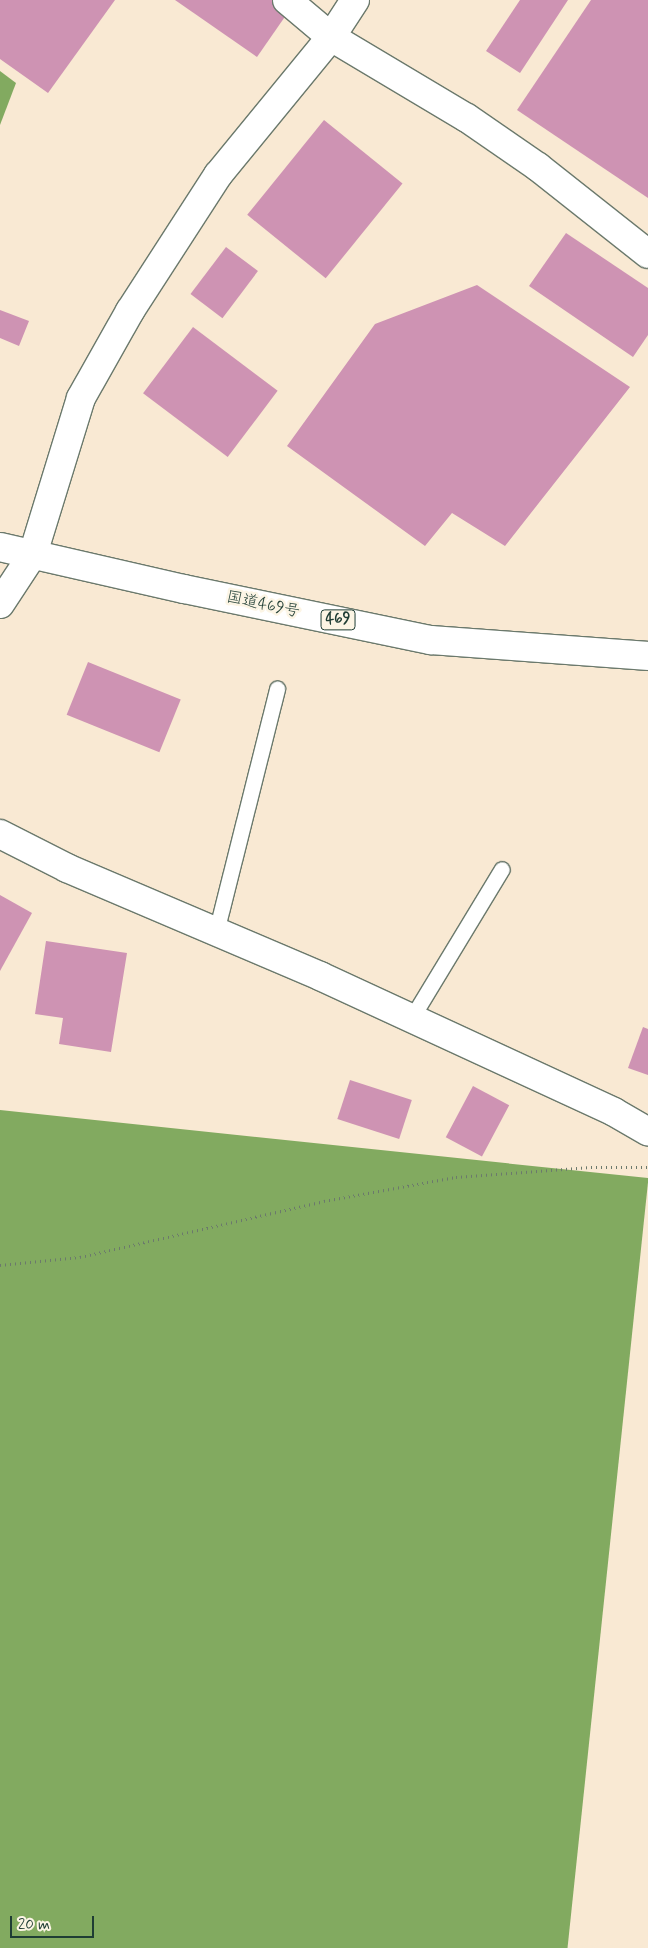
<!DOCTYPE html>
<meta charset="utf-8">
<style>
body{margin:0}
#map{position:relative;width:648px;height:1948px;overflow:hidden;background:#f9e9d3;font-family:Mynerve,"Klee One",sans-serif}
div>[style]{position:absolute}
.forest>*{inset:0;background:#82aa60;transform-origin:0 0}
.building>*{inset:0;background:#ce93b3;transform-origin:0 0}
.path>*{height:3px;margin-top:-1.5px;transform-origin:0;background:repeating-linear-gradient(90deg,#6b796c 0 1px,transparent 0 5px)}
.roads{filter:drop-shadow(1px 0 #6b796c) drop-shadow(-1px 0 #6b796c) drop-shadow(0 1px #6b796c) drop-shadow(0 -1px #6b796c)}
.lane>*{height:15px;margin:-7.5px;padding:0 7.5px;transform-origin:7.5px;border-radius:7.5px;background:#fff}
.street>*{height:28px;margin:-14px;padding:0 14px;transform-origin:14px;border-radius:14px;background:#fff}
.secondary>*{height:28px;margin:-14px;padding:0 14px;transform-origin:14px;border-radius:14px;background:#fff}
.highway>*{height:28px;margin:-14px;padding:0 14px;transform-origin:14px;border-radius:14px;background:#fff}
span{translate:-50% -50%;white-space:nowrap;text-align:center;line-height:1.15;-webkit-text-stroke:5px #fcf5e5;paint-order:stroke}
.shield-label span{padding:1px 4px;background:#fcf5e5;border:1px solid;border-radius:4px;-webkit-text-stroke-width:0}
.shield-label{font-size:15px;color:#1f3d34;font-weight:700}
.street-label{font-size:16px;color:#1f3d34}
.scale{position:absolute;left:10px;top:1916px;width:84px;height:22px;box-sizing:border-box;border:2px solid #1f3d34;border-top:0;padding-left:6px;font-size:15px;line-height:18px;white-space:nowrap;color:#1f3d34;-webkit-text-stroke:4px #fcf5e5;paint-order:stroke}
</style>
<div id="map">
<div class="forest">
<i style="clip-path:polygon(0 71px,16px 83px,0 125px)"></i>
<i style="left:0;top:1110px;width:652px;height:838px;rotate:6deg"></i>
</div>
<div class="building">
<i style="clip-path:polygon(0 0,115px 0,48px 93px,0 59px)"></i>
<i style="clip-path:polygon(175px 0,279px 0,291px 8px,257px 57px)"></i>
<i style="clip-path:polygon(520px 0,568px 0,520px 73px,486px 51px)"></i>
<i style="clip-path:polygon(591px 0,648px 0,648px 198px,517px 110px)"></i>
<i style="left:324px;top:120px;width:101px;height:122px;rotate:39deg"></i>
<i style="clip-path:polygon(566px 233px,648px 288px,648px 335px,633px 357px,529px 286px)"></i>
<i style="left:226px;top:247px;width:40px;height:59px;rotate:37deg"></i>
<i style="clip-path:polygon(477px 285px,630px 387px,505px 546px,452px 513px,425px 546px,287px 446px,375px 324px)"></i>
<i style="clip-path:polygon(0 310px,29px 321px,19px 346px,0 338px)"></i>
<i style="left:193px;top:327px;width:106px;height:83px;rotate:37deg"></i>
<i style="left:88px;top:662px;width:100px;height:57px;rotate:22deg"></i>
<i style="clip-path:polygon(0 895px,32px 913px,0 971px)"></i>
<i style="clip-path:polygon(46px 941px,127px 953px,111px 1052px,59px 1044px,63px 1018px,35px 1014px)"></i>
<i style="clip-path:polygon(643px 1027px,648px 1029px,648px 1075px,628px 1068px)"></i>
<i style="left:350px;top:1080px;width:65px;height:41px;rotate:18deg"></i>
<i style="left:473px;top:1086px;width:41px;height:58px;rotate:28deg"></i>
</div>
<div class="path">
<i style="left:0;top:1265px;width:80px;rotate:-5.7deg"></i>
<i style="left:80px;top:1257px;width:250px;rotate:-12.9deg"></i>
<i style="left:324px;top:1201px;width:134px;rotate:-10.3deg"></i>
<i style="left:456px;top:1177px;width:135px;rotate:-4.2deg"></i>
<i style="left:591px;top:1167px;width:57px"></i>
</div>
<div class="roads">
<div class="lane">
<i style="left:216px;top:932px;width:251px;rotate:-75.9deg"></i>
<i style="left:411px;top:1019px;width:175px;rotate:-58.8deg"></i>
</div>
<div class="street">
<i style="left:287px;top:0;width:57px;rotate:40.1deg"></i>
<i style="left:331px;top:37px;width:158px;rotate:30.8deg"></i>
<i style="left:467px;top:118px;width:86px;rotate:34.6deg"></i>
<i style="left:538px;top:167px;width:140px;rotate:38.3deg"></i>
<i style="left:0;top:834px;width:75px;rotate:26.9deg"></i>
<i style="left:67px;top:868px;width:275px;rotate:23.1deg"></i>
<i style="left:320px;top:976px;width:324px;rotate:24.8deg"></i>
<i style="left:614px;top:1112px;width:39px;rotate:30deg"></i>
</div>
<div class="secondary">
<i style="left:0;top:604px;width:60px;rotate:-56.6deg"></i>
<i style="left:33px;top:554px;width:163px;rotate:-72.9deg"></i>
<i style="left:81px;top:398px;width:100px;rotate:-60.6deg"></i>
<i style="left:130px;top:311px;width:162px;rotate:-57.1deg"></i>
<i style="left:218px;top:175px;width:178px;rotate:-50.7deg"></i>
<i style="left:331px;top:37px;width:44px;rotate:-57deg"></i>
</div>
<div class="highway">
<i style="left:0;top:547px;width:189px;rotate:12.9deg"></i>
<i style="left:184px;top:589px;width:252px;rotate:11.7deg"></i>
<i style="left:431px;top:640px;width:218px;rotate:4.2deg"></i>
</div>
</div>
<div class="shield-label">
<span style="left:338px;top:620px">469</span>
</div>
<div class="street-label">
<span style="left:263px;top:605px;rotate:12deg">国道469号</span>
</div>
<div class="scale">20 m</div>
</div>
